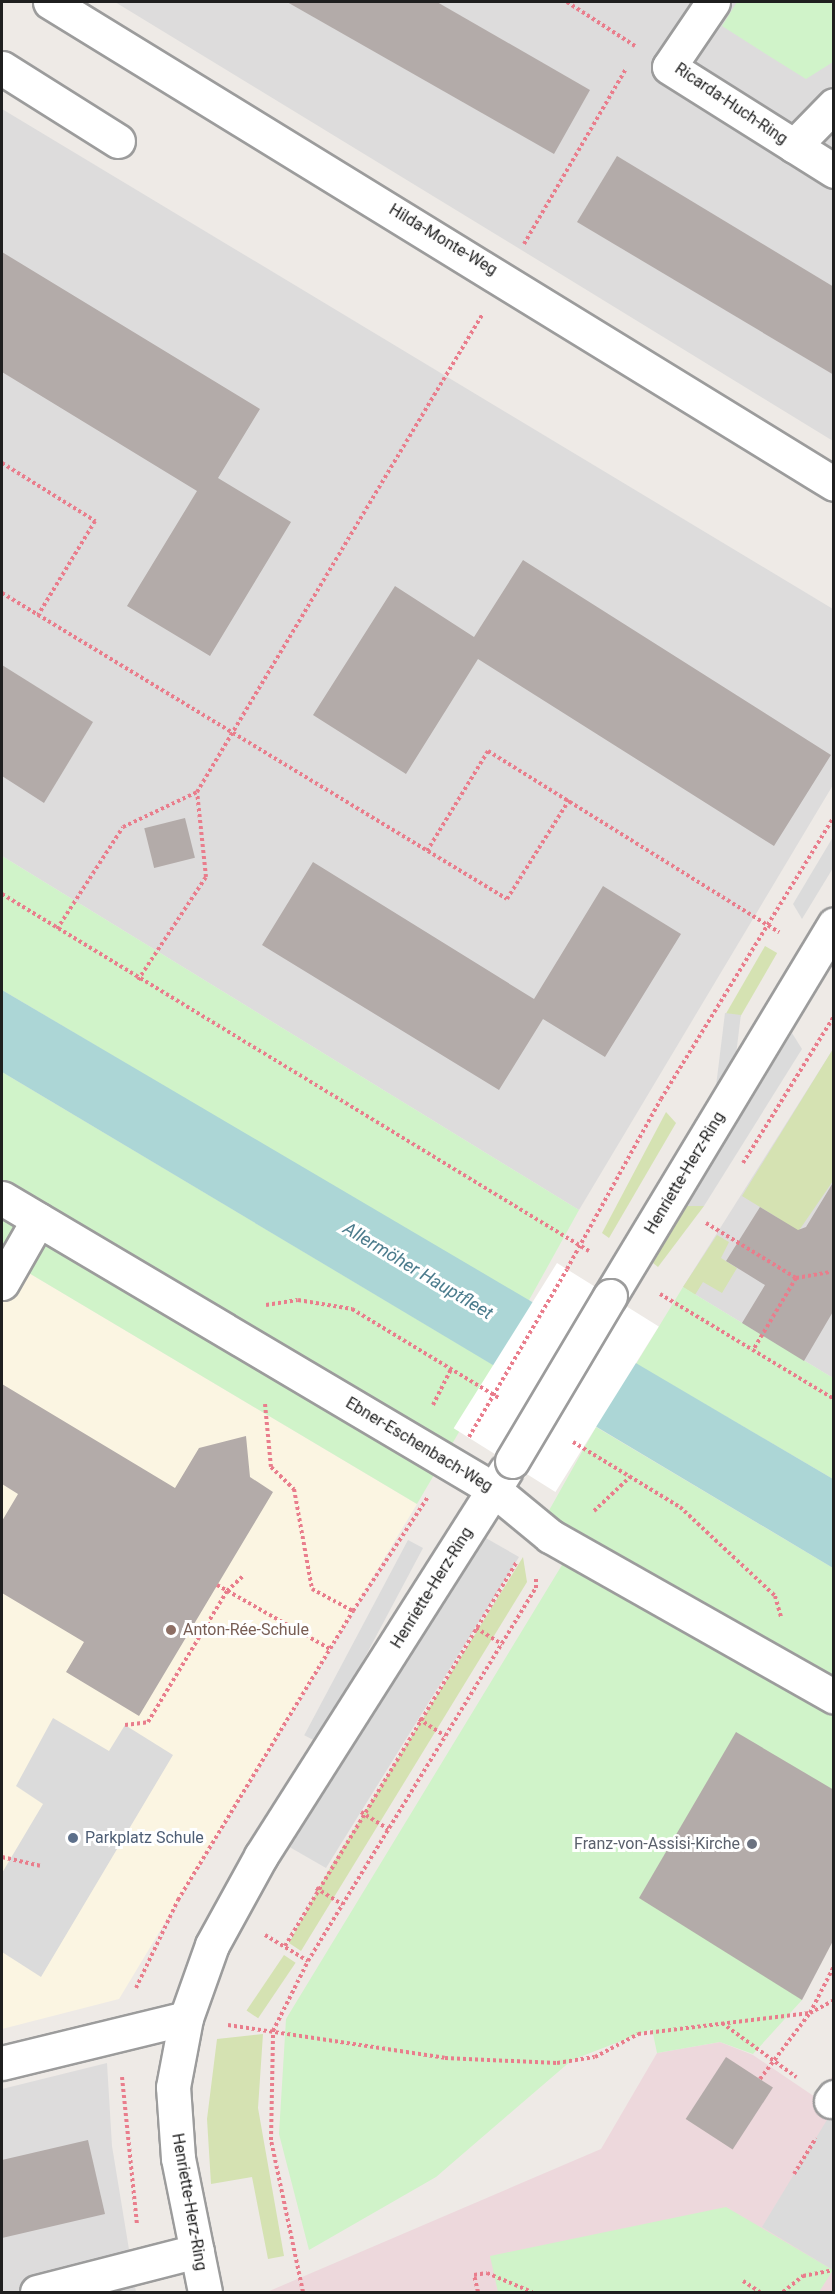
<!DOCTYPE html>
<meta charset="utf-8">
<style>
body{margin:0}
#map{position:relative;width:835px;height:2294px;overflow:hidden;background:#eeeae6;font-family:Roboto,sans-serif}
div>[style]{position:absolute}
.residential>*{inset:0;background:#dddcdc}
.commercial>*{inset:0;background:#edd8dc}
.education>*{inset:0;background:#fbf5e2}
.grass>*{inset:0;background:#d5e2b2;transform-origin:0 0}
.park>*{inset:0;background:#d0f3c9}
.parking>*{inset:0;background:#dbdbdb;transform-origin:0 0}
.water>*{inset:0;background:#acd6d6}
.pier>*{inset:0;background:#fff;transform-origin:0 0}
.building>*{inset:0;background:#b3aba9;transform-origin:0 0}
.path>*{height:4px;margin-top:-2px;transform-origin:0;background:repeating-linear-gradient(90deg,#e97d8c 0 3px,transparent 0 6px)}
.roads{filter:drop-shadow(2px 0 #9c9c9c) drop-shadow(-2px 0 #9c9c9c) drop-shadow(0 2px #9c9c9c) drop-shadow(0 -2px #9c9c9c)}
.minor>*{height:33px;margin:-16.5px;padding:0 16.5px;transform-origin:16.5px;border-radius:16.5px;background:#fff}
.path-bridge>*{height:4px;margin-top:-2px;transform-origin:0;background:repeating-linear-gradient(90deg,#e97d8c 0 3px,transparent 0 6px)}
.bridges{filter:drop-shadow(2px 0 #9c9c9c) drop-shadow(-2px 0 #9c9c9c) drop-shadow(0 2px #9c9c9c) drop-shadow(0 -2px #9c9c9c)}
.minor-bridge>*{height:33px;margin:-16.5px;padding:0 16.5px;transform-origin:16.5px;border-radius:16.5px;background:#fff}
.dots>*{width:16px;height:16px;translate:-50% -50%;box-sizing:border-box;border:3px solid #fff;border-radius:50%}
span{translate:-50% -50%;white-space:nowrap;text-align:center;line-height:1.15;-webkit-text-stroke:6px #fff;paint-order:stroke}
.street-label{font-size:16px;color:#1f1f1f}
.education-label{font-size:16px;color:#785e54}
.left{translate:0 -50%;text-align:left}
.service-label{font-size:16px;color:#4e5e75}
.worship-label{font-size:16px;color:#5b616d}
.right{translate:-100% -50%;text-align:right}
.water-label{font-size:18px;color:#4c7c8d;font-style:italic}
.frame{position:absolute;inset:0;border:3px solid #1f1f1f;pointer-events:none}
</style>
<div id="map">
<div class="residential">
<i style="clip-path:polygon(115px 2px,833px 2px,833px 441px,528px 254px)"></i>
<i style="clip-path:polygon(2px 109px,833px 609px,833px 785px,579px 1210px,2px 856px)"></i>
<i style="clip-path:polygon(833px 1049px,833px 1378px,683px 1287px)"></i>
<i style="clip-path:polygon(107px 2063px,112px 2146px,136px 2292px,2px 2292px,2px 2089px)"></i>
</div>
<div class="commercial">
<i style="clip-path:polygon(720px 2042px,753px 2055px,818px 2099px,833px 2075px,833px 2292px,267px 2292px,601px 2149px,657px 2053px)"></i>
</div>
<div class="education">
<i style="clip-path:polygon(2px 1257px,417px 1504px,119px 1999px,2px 2029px)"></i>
</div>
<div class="grass">
<i style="left:765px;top:946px;width:14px;height:78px;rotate:30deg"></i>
<i style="clip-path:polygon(833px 1049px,833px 1181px,789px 1245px,778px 1218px,742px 1196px)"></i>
<i style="clip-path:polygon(666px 1112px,676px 1123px,609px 1238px,602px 1233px)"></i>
<i style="clip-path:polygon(686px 1206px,704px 1206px,658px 1267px,653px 1263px)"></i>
<i style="clip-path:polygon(717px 1235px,729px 1242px,721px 1258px,737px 1268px,722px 1293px,703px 1282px,695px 1295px,683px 1287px)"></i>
<i style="clip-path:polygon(523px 1557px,527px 1582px,301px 1951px,289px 1943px,330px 1868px)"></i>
<i style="left:284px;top:1955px;width:14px;height:67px;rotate:34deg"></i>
<i style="clip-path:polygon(263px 2034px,258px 2108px,284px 2256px,268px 2259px,252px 2177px,211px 2184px,207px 2119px,217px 2039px)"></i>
</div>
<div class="park">
<i style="clip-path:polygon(737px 2px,833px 2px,833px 62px,806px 79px,769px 56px,722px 26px)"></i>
<i style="clip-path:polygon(2px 856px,579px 1210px,528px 1302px,2px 990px)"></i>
<i style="clip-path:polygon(2px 1072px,497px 1367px,417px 1504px,2px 1257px)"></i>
<i style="clip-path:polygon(683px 1287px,833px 1378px,833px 1479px,636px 1364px)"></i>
<i style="clip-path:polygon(596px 1427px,833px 1568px,833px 1790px,736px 1733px,802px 2000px,753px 2054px,720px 2042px,657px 2053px,652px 2029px,572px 2060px,436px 2177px,309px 2250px,279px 2134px,286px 2019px,579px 1537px,547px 1514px)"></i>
<i style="clip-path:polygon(726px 2207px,833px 2270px,819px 2292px,498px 2292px,490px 2256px)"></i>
</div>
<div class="parking">
<i style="clip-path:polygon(833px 837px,833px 868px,802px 919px,793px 904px)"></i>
<i style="left:725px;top:1013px;width:16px;height:115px;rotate:7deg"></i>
<i style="clip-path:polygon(792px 1033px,802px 1049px,704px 1206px,686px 1206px)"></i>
<i style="clip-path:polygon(470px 1529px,519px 1557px,326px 1868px,286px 1845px)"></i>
<i style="left:408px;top:1540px;width:17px;height:221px;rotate:28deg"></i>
<i style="clip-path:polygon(53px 1718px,109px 1751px,125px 1725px,173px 1755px,41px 1977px,2px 1952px,2px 1873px,43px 1804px,16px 1786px)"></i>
<i style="clip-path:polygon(833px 2110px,833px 2270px,762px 2227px)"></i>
</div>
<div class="water">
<i style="clip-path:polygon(2px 990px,833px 1479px,833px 1568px,2px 1072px)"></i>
</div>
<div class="pier">
<i style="left:557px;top:1263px;width:120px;height:195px;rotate:32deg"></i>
</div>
<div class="building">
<i style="clip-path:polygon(287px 2px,437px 2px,590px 90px,554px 154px)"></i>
<i style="clip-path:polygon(617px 156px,834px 287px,834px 375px,577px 222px)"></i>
<i style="clip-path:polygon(2px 252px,260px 409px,218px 478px,291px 522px,210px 656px,127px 606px,197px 491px,2px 372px)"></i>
<i style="clip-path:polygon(523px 560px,831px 755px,774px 846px,478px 659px,406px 774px,313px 715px,395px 586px,474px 637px)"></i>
<i style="clip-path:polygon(2px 665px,93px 722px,44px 803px,2px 776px)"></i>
<i style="left:185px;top:818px;width:41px;height:42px;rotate:76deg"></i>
<i style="clip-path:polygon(313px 862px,534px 999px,603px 886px,681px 934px,605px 1057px,543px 1019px,499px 1090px,262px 945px)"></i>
<i style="clip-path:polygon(834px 1181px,834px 1310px,804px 1361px,742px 1323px,765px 1285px,726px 1261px,760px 1207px,798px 1230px,806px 1227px)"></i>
<i style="clip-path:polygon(2px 1384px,175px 1488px,199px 1448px,246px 1436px,250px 1477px,273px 1492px,139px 1716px,66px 1672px,84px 1642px,2px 1593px,2px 1521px,18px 1494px,2px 1484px)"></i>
<i style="clip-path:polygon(736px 1732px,834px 1790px,834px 1939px,802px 2000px,639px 1898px)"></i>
<i style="left:726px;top:2057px;width:56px;height:74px;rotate:33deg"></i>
<i style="clip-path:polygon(88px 2140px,105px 2214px,2px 2238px,2px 2160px)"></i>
</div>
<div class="path">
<i style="left:567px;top:2px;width:81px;rotate:32.9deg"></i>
<i style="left:524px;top:244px;width:203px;rotate:-59.8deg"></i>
<i style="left:2px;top:463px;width:110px;rotate:31.9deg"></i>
<i style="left:95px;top:521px;width:110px;rotate:121.2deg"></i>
<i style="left:2px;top:593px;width:590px;rotate:31.21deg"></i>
<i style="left:507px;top:899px;width:117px;rotate:-57.9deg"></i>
<i style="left:427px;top:851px;width:117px;rotate:-58.6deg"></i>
<i style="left:488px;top:751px;width:343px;rotate:31.9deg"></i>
<i style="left:2px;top:894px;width:687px;rotate:31.31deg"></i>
<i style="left:57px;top:929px;width:121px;rotate:-57.1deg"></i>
<i style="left:123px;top:827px;width:82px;rotate:-25.3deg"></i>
<i style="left:138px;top:980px;width:123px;rotate:-56.6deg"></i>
<i style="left:206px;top:877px;width:85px;rotate:-96deg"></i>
<i style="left:197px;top:792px;width:556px;rotate:-59.14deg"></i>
<i style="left:743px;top:1163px;width:173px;rotate:-58.2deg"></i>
<i style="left:706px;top:1223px;width:105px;rotate:31.4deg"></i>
<i style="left:796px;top:1278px;width:84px;rotate:120.8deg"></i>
<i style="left:567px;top:1269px;width:194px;rotate:-61.1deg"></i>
<i style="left:661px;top:1099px;width:331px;rotate:-58.5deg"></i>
<i style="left:796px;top:1278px;width:34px;rotate:-10deg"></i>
<i style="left:660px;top:1294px;width:203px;rotate:31.1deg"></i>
<i style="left:266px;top:1305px;width:32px;rotate:-9deg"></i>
<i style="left:298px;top:1300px;width:55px;rotate:9.5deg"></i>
<i style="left:352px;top:1309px;width:172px;rotate:31.2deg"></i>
<i style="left:265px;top:1404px;width:63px;rotate:84.6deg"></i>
<i style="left:271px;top:1467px;width:32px;rotate:44deg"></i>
<i style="left:294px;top:1489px;width:102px;rotate:79.8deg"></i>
<i style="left:312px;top:1589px;width:47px;rotate:28.2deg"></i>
<i style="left:433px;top:1405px;width:40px;rotate:-63.4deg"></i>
<i style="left:573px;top:1442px;width:125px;rotate:31.3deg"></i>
<i style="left:680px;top:1507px;width:130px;rotate:43.1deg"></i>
<i style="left:775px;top:1596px;width:22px;rotate:74deg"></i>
<i style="left:594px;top:1511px;width:50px;rotate:-43.4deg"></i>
<i style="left:217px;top:1585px;width:130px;rotate:29.5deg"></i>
<i style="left:476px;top:1628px;width:31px;rotate:32deg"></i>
<i style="left:419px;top:1719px;width:31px;rotate:33deg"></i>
<i style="left:125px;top:1725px;width:23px;rotate:-7deg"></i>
<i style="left:148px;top:1722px;width:153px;rotate:-58.9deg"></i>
<i style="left:227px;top:1591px;width:23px;rotate:-43deg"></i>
<i style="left:361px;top:1812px;width:32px;rotate:32deg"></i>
<i style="left:2px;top:1857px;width:39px;rotate:13deg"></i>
<i style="left:316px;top:1888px;width:31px;rotate:32deg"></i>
<i style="left:265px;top:1935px;width:50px;rotate:31.2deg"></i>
<i style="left:285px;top:1946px;width:449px;rotate:-58.9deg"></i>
<i style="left:136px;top:1988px;width:98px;rotate:-64.5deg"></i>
<i style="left:178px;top:1900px;width:338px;rotate:-58.8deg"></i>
<i style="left:353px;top:1611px;width:136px;rotate:-56.7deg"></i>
<i style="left:722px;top:2023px;width:92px;rotate:36.1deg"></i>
<i style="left:228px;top:2025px;width:219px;rotate:8.6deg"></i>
<i style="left:445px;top:2058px;width:112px;rotate:2.6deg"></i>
<i style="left:557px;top:2063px;width:38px;rotate:-9deg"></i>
<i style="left:595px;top:2057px;width:49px;rotate:-28.1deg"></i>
<i style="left:638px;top:2034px;width:173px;rotate:-7deg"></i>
<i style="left:810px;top:2013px;width:27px;rotate:-28deg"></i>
<i style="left:122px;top:2077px;width:148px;rotate:84.2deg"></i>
<i style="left:760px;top:2079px;width:83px;rotate:-52.9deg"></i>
<i style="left:810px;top:2013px;width:53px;rotate:-62.9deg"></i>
<i style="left:794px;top:2174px;width:42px;rotate:-58.6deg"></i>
<i style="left:743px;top:2281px;width:20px;rotate:33deg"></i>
<i style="left:303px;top:2292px;width:155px;rotate:-101.9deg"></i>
<i style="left:271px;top:2140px;width:109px;rotate:-88.9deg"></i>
<i style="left:273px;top:2031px;width:78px;rotate:-63.4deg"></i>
<i style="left:308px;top:1961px;width:437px;rotate:-58.6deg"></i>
<i style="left:536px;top:1588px;width:11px;rotate:-90deg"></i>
<i style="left:478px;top:2292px;width:17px;rotate:-103deg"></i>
<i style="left:474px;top:2275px;width:13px;rotate:-9deg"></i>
<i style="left:487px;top:2273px;width:49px;rotate:22.9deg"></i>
<i style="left:783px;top:2292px;width:26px;rotate:-39deg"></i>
<i style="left:803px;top:2276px;width:32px;rotate:-11deg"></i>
</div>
<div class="roads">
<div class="minor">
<i style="left:50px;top:2px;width:920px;rotate:31.58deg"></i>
<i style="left:713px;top:2px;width:78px;rotate:124.1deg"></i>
<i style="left:669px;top:67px;width:195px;rotate:32.2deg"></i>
<i style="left:2px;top:68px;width:137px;rotate:32.2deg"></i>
<i style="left:794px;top:146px;width:57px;rotate:-45.7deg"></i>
<i style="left:2px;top:1198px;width:571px;rotate:30.65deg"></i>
<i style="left:493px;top:1489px;width:74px;rotate:39.5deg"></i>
<i style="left:550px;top:1536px;width:326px;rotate:29.5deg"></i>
<i style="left:2px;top:1283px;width:73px;rotate:-60.3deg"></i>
<i style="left:610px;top:1296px;width:434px;rotate:-58.9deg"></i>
<i style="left:2px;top:2063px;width:189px;rotate:-13.7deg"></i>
<i style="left:831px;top:2101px;width:5px;rotate:-53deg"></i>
<i style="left:37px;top:2292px;width:165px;rotate:-14.4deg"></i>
<i style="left:205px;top:2292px;width:137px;rotate:-101.4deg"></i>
<i style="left:178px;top:2158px;width:71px;rotate:-94deg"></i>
<i style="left:173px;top:2087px;width:70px;rotate:-79.3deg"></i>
<i style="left:186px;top:2018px;width:77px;rotate:-70.4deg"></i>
<i style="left:212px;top:1945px;width:102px;rotate:-61.2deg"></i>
<i style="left:261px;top:1856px;width:456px;rotate:-57.6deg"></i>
</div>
</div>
<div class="path-bridge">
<i style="left:469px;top:1437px;width:194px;rotate:-59.7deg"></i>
</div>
<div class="bridges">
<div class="minor-bridge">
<i style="left:512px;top:1461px;width:192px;rotate:-59.3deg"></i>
</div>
</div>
<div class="dots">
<i style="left:171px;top:1630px;background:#8d6e63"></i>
<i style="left:73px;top:1838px;background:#5c6f8a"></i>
<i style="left:752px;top:1844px;background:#6b7280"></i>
</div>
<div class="street-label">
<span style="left:731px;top:104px;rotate:34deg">Ricarda-Huch-Ring</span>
<span style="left:443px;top:240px;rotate:31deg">Hilda-Monte-Weg</span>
<span style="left:685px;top:1173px;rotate:-59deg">Henriette-Herz-Ring</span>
<span style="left:419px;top:1445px;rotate:31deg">Ebner-Eschenbach-Weg</span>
<span style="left:432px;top:1588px;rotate:-58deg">Henriette-Herz-Ring</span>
<span style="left:189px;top:2202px;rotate:80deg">Henriette-Herz-Ring</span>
</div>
<div class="education-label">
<span class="left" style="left:183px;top:1630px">Anton-Rée-Schule</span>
</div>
<div class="service-label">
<span class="left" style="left:85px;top:1838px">Parkplatz Schule</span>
</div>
<div class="worship-label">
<span class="right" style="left:740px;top:1844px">Franz-von-Assisi-Kirche</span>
</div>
<div class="water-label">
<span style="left:418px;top:1271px;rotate:31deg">Allermöher Hauptfleet</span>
</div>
<div class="frame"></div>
</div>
